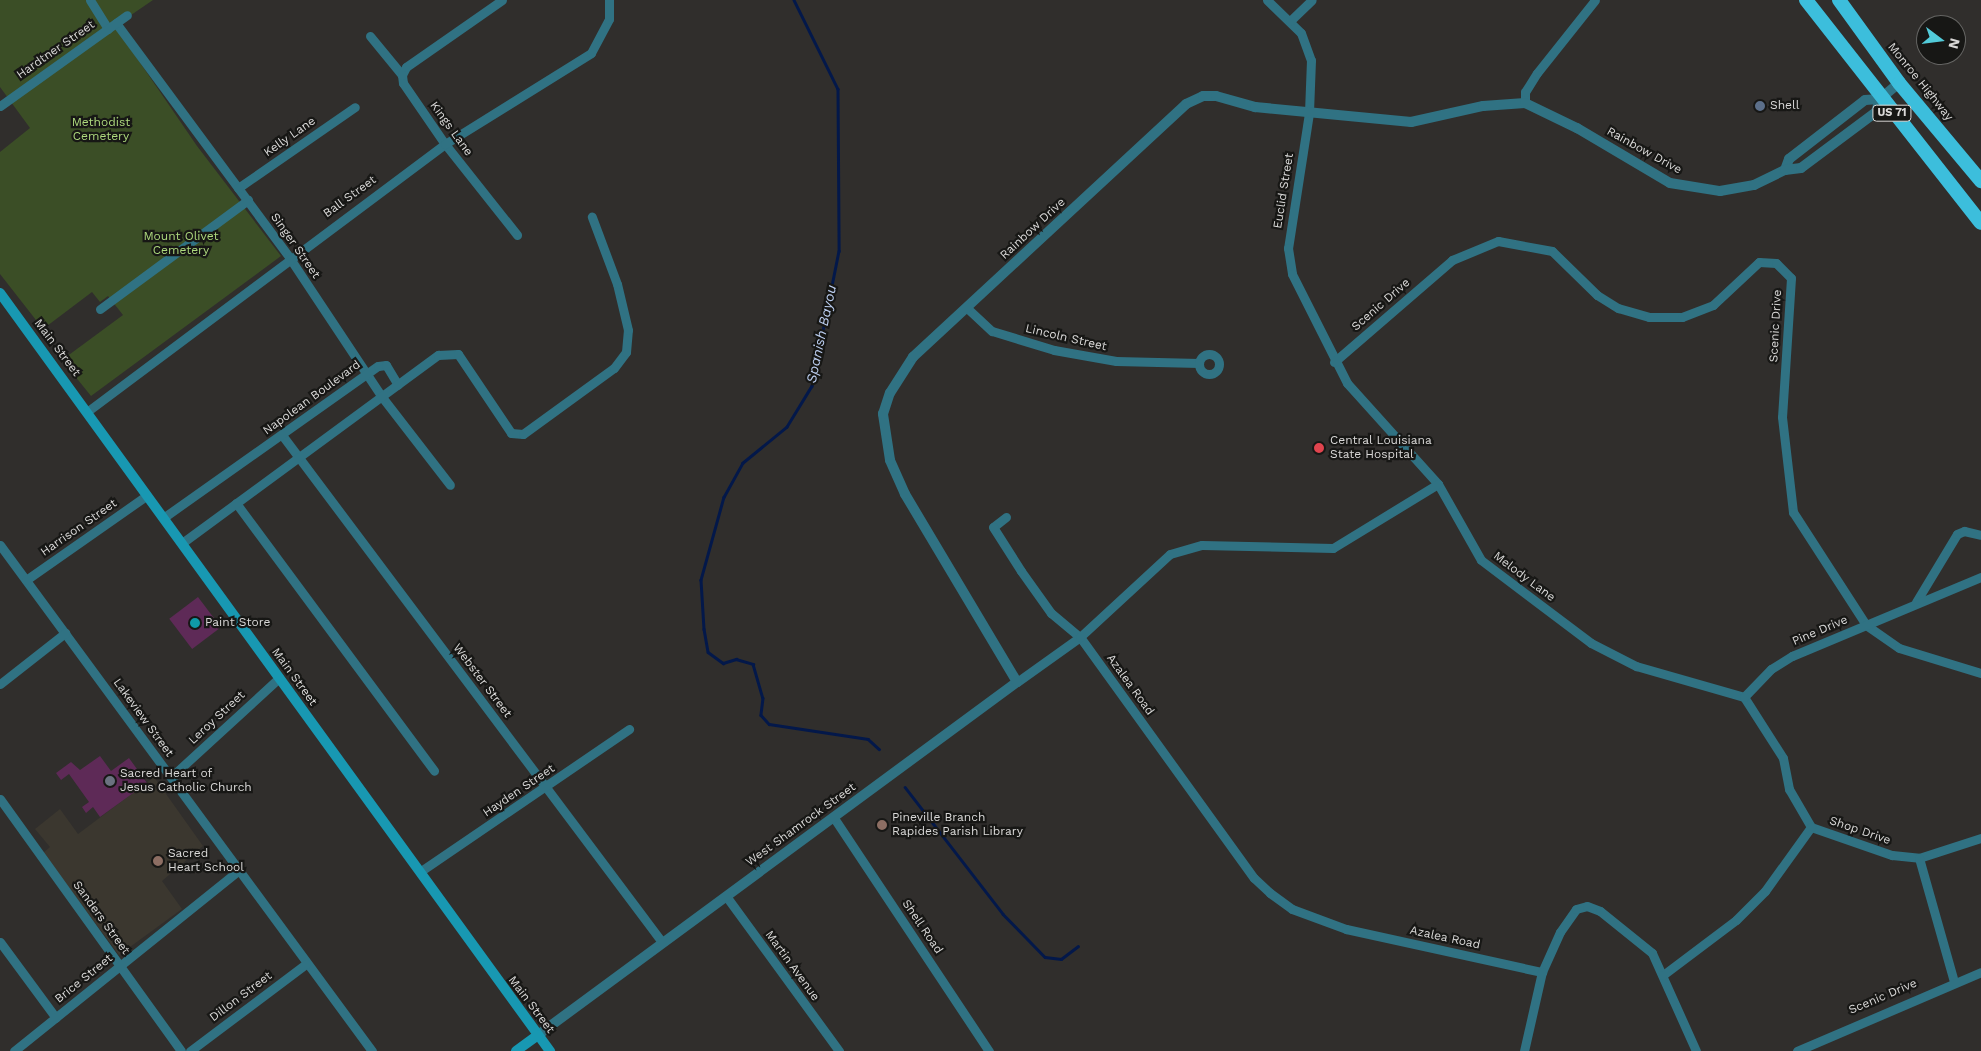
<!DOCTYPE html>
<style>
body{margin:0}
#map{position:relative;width:1981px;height:1051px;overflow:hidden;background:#302e2c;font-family:"Work Sans",sans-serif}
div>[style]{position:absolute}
.built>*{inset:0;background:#3b372f}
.green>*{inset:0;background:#3b4e26}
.stream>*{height:2.5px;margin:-1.25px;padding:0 1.25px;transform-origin:1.25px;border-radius:1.25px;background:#03184a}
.building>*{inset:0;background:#5e2a57;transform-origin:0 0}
.minor>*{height:9px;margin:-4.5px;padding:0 4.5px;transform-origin:4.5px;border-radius:4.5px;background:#307283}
.minor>.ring{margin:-4.5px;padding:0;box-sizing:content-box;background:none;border:9px solid #307283;border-radius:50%}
.tertiary>*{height:10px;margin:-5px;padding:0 5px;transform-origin:5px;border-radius:5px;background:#307283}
.secondary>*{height:10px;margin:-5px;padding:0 5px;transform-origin:5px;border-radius:5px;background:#1898b2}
.trunk>*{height:14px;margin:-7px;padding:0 7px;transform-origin:7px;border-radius:7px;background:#3cbedc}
.dots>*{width:14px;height:14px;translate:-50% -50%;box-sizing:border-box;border:2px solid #171715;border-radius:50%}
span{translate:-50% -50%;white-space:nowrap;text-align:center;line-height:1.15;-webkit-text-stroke:4.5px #171715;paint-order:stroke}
.shield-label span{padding:1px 4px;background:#171715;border:1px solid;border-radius:4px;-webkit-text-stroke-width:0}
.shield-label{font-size:11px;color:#dad9d8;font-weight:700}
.street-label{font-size:12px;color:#dad9d8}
.poi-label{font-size:12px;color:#dad9d8}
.left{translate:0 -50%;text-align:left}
.park-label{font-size:12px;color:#aeda7e}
.water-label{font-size:14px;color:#bccef0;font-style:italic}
.north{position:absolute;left:1916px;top:15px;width:50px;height:50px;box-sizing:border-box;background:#171715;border:1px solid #656563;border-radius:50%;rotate:105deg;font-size:14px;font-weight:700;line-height:20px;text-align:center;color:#dad9d8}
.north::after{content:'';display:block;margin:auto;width:18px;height:22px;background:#52cbd9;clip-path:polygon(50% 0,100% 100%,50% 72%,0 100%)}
</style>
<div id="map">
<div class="built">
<i style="clip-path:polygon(154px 777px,203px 846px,162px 881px,182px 909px,119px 955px,43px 853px,50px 847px,35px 829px,60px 809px,78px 834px)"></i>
</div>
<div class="green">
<i style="clip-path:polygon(0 0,153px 0,115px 26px,197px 146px,281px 256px,91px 396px,62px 360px,123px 315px,108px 296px,100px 302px,92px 292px,43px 329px,0 274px,0 152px,30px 128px,0 87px)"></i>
</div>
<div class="stream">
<i style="left:794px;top:0;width:99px;rotate:63.7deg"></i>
<i style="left:838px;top:89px;width:162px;rotate:89.6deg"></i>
<i style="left:839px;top:251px;width:138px;rotate:101.3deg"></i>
<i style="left:812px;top:386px;width:48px;rotate:121.4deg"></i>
<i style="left:787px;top:427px;width:57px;rotate:140.7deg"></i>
<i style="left:743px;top:463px;width:39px;rotate:119deg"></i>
<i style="left:724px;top:497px;width:86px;rotate:105.5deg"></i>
<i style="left:701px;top:580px;width:49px;rotate:86.5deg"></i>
<i style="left:704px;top:629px;width:23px;rotate:80deg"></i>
<i style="left:708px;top:652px;width:19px;rotate:36deg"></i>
<i style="left:723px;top:663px;width:14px;rotate:-17deg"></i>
<i style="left:736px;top:659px;width:18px;rotate:16deg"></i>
<i style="left:753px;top:664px;width:35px;rotate:74deg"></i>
<i style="left:763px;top:698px;width:17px;rotate:97deg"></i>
<i style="left:761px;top:715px;width:12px;rotate:48deg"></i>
<i style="left:769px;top:724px;width:100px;rotate:8.6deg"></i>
<i style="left:868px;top:739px;width:15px;rotate:42deg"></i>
<i style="left:905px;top:787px;width:160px;rotate:52.3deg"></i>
<i style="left:1003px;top:914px;width:60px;rotate:45.7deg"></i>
<i style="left:1045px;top:957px;width:16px;rotate:7deg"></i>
<i style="left:1061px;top:959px;width:21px;rotate:-37deg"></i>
</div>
<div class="building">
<i style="left:198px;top:597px;width:38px;height:36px;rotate:53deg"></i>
<i style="clip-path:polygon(100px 756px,111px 771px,129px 758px,147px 783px,100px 817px,93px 807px,86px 813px,82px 807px,89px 802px,69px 774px,61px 780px,56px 773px,71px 762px,80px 770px)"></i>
</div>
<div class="minor">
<i style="left:90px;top:0;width:34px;rotate:58deg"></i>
<i style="left:1267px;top:0;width:47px;rotate:44.1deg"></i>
<i style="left:1301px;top:33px;width:29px;rotate:70deg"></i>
<i style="left:1311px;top:60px;width:53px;rotate:92.2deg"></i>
<i style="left:1309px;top:113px;width:137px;rotate:98.8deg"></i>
<i style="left:1288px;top:248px;width:26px;rotate:81deg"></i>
<i style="left:1292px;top:274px;width:122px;rotate:63.2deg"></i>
<i style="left:1347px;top:383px;width:136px;rotate:48deg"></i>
<i style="left:1438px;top:484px;width:87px;rotate:60.5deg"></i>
<i style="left:1481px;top:560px;width:138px;rotate:37deg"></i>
<i style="left:1591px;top:643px;width:51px;rotate:27.1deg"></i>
<i style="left:1636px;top:666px;width:112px;rotate:16deg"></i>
<i style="left:1744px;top:697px;width:72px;rotate:57.4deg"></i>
<i style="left:1783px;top:758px;width:32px;rotate:79deg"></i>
<i style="left:1789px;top:789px;width:44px;rotate:59.9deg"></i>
<i style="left:1811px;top:827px;width:86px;rotate:19.1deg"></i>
<i style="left:1892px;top:855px;width:27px;rotate:6deg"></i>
<i style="left:1919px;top:858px;width:65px;rotate:-17.9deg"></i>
<i style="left:1290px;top:21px;width:30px;rotate:-44deg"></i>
<i style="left:116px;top:23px;width:291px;rotate:53.5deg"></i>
<i style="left:289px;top:257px;width:168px;rotate:56.4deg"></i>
<i style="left:382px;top:397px;width:111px;rotate:52.3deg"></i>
<i style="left:370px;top:36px;width:50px;rotate:50.6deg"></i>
<i style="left:402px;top:75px;width:8px;rotate:83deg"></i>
<i style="left:403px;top:83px;width:74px;rotate:55.5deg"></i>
<i style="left:445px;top:144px;width:116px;rotate:51.6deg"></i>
<i style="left:402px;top:75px;width:9px;rotate:-63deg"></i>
<i style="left:406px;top:67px;width:117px;rotate:-34.9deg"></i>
<i style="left:1525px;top:103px;width:11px;rotate:-90deg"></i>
<i style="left:1525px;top:92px;width:22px;rotate:-58deg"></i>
<i style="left:1537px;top:73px;width:93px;rotate:-51.5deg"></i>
<i style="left:0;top:106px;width:156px;rotate:-35.6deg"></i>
<i style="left:238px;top:188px;width:142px;rotate:-34.7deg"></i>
<i style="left:967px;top:308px;width:34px;rotate:43deg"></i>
<i style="left:992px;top:331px;width:65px;rotate:17deg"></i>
<i style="left:1054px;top:350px;width:63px;rotate:10.1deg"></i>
<i style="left:1116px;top:361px;width:83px;rotate:1.4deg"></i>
<i style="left:100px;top:309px;width:184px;rotate:-36.4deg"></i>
<i class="ring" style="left:1199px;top:354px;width:11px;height:11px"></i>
<i style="left:1334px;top:362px;width:156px;rotate:-40.8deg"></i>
<i style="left:1452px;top:260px;width:50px;rotate:-22.4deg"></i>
<i style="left:1498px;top:241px;width:55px;rotate:10.5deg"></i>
<i style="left:1552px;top:251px;width:63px;rotate:44.4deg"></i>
<i style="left:1597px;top:295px;width:25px;rotate:32deg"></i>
<i style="left:1618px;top:308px;width:32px;rotate:16deg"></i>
<i style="left:1649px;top:317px;width:33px"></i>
<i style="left:1682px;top:317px;width:33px;rotate:-21deg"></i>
<i style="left:1713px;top:305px;width:63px;rotate:-43.1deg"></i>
<i style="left:1759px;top:262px;width:17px;rotate:3deg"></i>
<i style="left:1776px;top:263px;width:21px;rotate:45deg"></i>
<i style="left:1791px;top:278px;width:139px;rotate:93.7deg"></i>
<i style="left:1782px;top:417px;width:96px;rotate:83.4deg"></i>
<i style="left:1793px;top:512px;width:135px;rotate:57.1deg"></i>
<i style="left:1866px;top:625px;width:40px;rotate:34.9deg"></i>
<i style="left:1899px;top:648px;width:86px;rotate:17deg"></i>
<i style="left:88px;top:411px;width:446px;rotate:-36.8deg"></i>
<i style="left:445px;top:144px;width:172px;rotate:-31.9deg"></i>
<i style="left:591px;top:53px;width:38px;rotate:-62deg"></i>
<i style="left:609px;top:19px;width:19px;rotate:-90deg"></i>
<i style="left:282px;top:435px;width:634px;rotate:53.15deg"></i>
<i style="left:236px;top:503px;width:333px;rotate:53.5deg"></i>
<i style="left:1006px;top:517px;width:16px;rotate:142deg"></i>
<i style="left:993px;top:527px;width:52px;rotate:57.5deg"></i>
<i style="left:1021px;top:571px;width:52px;rotate:54.5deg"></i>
<i style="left:1051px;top:613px;width:38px;rotate:40deg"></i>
<i style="left:1080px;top:637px;width:297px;rotate:54.2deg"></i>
<i style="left:1254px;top:878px;width:22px;rotate:43deg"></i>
<i style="left:1270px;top:893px;width:27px;rotate:36deg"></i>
<i style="left:1292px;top:909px;width:58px;rotate:20.3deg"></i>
<i style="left:1346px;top:929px;width:201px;rotate:12.4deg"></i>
<i style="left:1542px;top:972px;width:44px;rotate:-65.8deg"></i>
<i style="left:1560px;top:932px;width:28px;rotate:-55deg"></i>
<i style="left:1576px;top:909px;width:11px;rotate:-15deg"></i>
<i style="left:1587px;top:906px;width:14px;rotate:21deg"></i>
<i style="left:1600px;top:911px;width:67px;rotate:38.9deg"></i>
<i style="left:1652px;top:953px;width:107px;rotate:65.8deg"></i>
<i style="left:163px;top:518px;width:263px;rotate:-35.3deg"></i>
<i style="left:378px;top:366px;width:8px;rotate:-7deg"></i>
<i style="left:386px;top:365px;width:23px;rotate:59deg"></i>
<i style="left:182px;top:543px;width:318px;rotate:-36.3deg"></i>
<i style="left:438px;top:355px;width:20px;rotate:-3deg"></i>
<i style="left:458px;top:354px;width:95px;rotate:56.1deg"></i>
<i style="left:511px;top:433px;width:12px;rotate:5deg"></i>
<i style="left:523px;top:434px;width:112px;rotate:-36deg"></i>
<i style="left:614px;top:368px;width:20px;rotate:-53deg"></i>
<i style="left:626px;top:352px;width:22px;rotate:-85deg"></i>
<i style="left:628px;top:330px;width:47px;rotate:-103.4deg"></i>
<i style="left:617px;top:284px;width:72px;rotate:-110.5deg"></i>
<i style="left:0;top:545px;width:628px;rotate:53.68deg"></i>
<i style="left:26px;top:580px;width:146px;rotate:-35deg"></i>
<i style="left:1916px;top:602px;width:79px;rotate:-58.9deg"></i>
<i style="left:1957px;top:534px;width:8px;rotate:-23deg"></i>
<i style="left:1964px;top:531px;width:17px;rotate:13deg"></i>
<i style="left:1017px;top:682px;width:77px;rotate:-35.5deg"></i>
<i style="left:1080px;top:637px;width:122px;rotate:-42.7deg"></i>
<i style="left:1170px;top:554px;width:33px;rotate:-16deg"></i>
<i style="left:1202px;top:545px;width:131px;rotate:1.3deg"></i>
<i style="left:1333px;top:548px;width:123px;rotate:-31.4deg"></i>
<i style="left:0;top:684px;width:83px;rotate:-38.1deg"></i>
<i style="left:1744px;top:697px;width:39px;rotate:-46deg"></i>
<i style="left:1771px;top:669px;width:25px;rotate:-32deg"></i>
<i style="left:1792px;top:656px;width:205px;rotate:-22.7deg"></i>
<i style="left:171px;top:777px;width:147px;rotate:-42.5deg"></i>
<i style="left:0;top:799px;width:310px;rotate:54.3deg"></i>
<i style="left:834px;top:818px;width:280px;rotate:56.4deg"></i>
<i style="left:1919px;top:858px;width:129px;rotate:74.2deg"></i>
<i style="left:421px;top:871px;width:252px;rotate:-34.3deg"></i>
<i style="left:726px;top:896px;width:192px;rotate:53.9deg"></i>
<i style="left:0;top:942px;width:94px;rotate:53.6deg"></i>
<i style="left:1663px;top:975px;width:91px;rotate:-37deg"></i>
<i style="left:1736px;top:920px;width:41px;rotate:-45deg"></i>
<i style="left:1765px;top:891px;width:79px;rotate:-54.3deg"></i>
<i style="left:14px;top:1051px;width:290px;rotate:-38.8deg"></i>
<i style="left:190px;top:1051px;width:145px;rotate:-36.9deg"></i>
<i style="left:1524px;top:1051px;width:81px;rotate:-77.2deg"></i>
<i style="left:1797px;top:1051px;width:200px;rotate:-23.2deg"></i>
</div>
<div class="tertiary">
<i style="left:1785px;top:170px;width:12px;rotate:-70deg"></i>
<i style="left:1789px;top:159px;width:96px;rotate:-37.8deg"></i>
<i style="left:1865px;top:100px;width:15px;rotate:-4deg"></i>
<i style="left:1880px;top:99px;width:25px;rotate:-40deg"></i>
<i style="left:538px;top:1035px;width:595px;rotate:-36.39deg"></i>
<i style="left:1017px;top:682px;width:219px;rotate:-120.8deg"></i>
<i style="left:905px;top:494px;width:37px;rotate:-114deg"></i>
<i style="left:890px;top:460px;width:47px;rotate:-98.7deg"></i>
<i style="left:883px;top:414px;width:22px;rotate:-72deg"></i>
<i style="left:890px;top:393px;width:43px;rotate:-57.4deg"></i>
<i style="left:913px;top:357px;width:372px;rotate:-42.8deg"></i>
<i style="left:1186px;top:104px;width:19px;rotate:-25deg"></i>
<i style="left:1203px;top:96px;width:13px"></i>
<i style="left:1216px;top:96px;width:41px;rotate:15.8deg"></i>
<i style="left:1255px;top:107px;width:157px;rotate:5.5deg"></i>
<i style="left:1411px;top:122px;width:74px;rotate:-12.5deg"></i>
<i style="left:1483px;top:106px;width:42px;rotate:-4.1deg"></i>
<i style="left:1525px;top:103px;width:58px;rotate:25.7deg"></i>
<i style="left:1577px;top:128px;width:108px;rotate:30.6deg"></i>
<i style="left:1670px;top:183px;width:51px;rotate:9.1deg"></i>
<i style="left:1720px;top:191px;width:35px;rotate:-10deg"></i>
<i style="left:1754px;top:185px;width:34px;rotate:-26deg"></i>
<i style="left:1785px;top:170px;width:16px;rotate:-7deg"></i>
<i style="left:1801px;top:168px;width:94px;rotate:-36.7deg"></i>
<i style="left:1876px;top:112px;width:14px;rotate:-73deg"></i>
</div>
<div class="secondary">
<i style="left:0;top:293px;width:937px;rotate:54.04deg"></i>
<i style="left:516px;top:1051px;width:27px;rotate:-36deg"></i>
</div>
<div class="trunk">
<i style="left:1806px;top:0;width:283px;rotate:51.9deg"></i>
<i style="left:1839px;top:0;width:102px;rotate:54.1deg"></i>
<i style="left:1899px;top:83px;width:128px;rotate:50.1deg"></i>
</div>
<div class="dots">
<i style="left:1760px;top:106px;background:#5c6f8a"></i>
<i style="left:1319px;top:448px;background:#e0444e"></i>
<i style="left:195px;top:623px;background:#0f9aa8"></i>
<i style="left:110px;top:781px;background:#6b7280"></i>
<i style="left:882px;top:825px;background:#8d6e63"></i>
<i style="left:158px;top:861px;background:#8d6e63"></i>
</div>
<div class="shield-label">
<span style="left:1892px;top:113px">US 71</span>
</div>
<div class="street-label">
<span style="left:56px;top:50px;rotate:-35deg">Hardtner Street</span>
<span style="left:1920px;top:82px;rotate:51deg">Monroe Highway</span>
<span style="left:451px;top:129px;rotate:54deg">Kings Lane</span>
<span style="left:290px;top:137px;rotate:-35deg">Kelly Lane</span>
<span style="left:1644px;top:151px;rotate:29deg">Rainbow Drive</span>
<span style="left:1284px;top:191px;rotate:-81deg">Euclid Street</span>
<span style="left:350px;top:197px;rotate:-36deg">Ball Street</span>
<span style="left:1033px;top:229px;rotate:-43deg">Rainbow Drive</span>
<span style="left:295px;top:246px;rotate:55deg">Singer Street</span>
<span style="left:1381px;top:305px;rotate:-41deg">Scenic Drive</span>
<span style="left:1776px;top:326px;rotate:-87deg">Scenic Drive</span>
<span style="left:1066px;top:338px;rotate:13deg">Lincoln Street</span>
<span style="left:57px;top:348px;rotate:53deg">Main Street</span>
<span style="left:312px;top:398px;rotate:-36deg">Napolean Boulevard</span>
<span style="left:79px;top:528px;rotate:-35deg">Harrison Street</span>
<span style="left:1524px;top:577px;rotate:37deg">Melody Lane</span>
<span style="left:1820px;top:631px;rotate:-23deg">Pine Drive</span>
<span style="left:294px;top:677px;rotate:54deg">Main Street</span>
<span style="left:482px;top:681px;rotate:53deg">Webster Street</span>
<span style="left:1130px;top:685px;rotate:54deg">Azalea Road</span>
<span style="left:143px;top:718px;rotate:54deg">Lakeview Street</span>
<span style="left:217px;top:718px;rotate:-43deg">Leroy Street</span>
<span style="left:519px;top:791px;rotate:-34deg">Hayden Street</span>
<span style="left:801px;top:825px;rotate:-36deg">West Shamrock Street</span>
<span style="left:1860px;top:831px;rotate:19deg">Shop Drive</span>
<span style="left:101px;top:918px;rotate:54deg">Sanders Street</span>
<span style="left:922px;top:927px;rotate:56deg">Shell Road</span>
<span style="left:1445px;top:938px;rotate:12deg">Azalea Road</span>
<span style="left:792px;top:966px;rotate:54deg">Martin Avenue</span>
<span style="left:84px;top:979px;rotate:-39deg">Brice Street</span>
<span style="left:241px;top:997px;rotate:-37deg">Dillon Street</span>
<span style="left:1883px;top:997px;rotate:-23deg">Scenic Drive</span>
<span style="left:531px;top:1005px;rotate:53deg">Main Street</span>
</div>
<div class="poi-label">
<span class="left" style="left:1770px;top:106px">Shell</span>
<span class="left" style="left:1330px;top:448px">Central Louisiana<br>State Hospital</span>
<span class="left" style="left:205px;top:623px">Paint Store</span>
<span class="left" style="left:120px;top:781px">Sacred Heart of<br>Jesus Catholic Church</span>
<span class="left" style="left:892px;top:825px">Pineville Branch<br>Rapides Parish Library</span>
<span class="left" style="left:168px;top:861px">Sacred<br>Heart School</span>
</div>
<div class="park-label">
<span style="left:101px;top:130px">Methodist<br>Cemetery</span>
<span style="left:181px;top:244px">Mount Olivet<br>Cemetery</span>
</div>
<div class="water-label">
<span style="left:821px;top:334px;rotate:-78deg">Spanish Bayou</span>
</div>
<div class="north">N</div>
</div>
